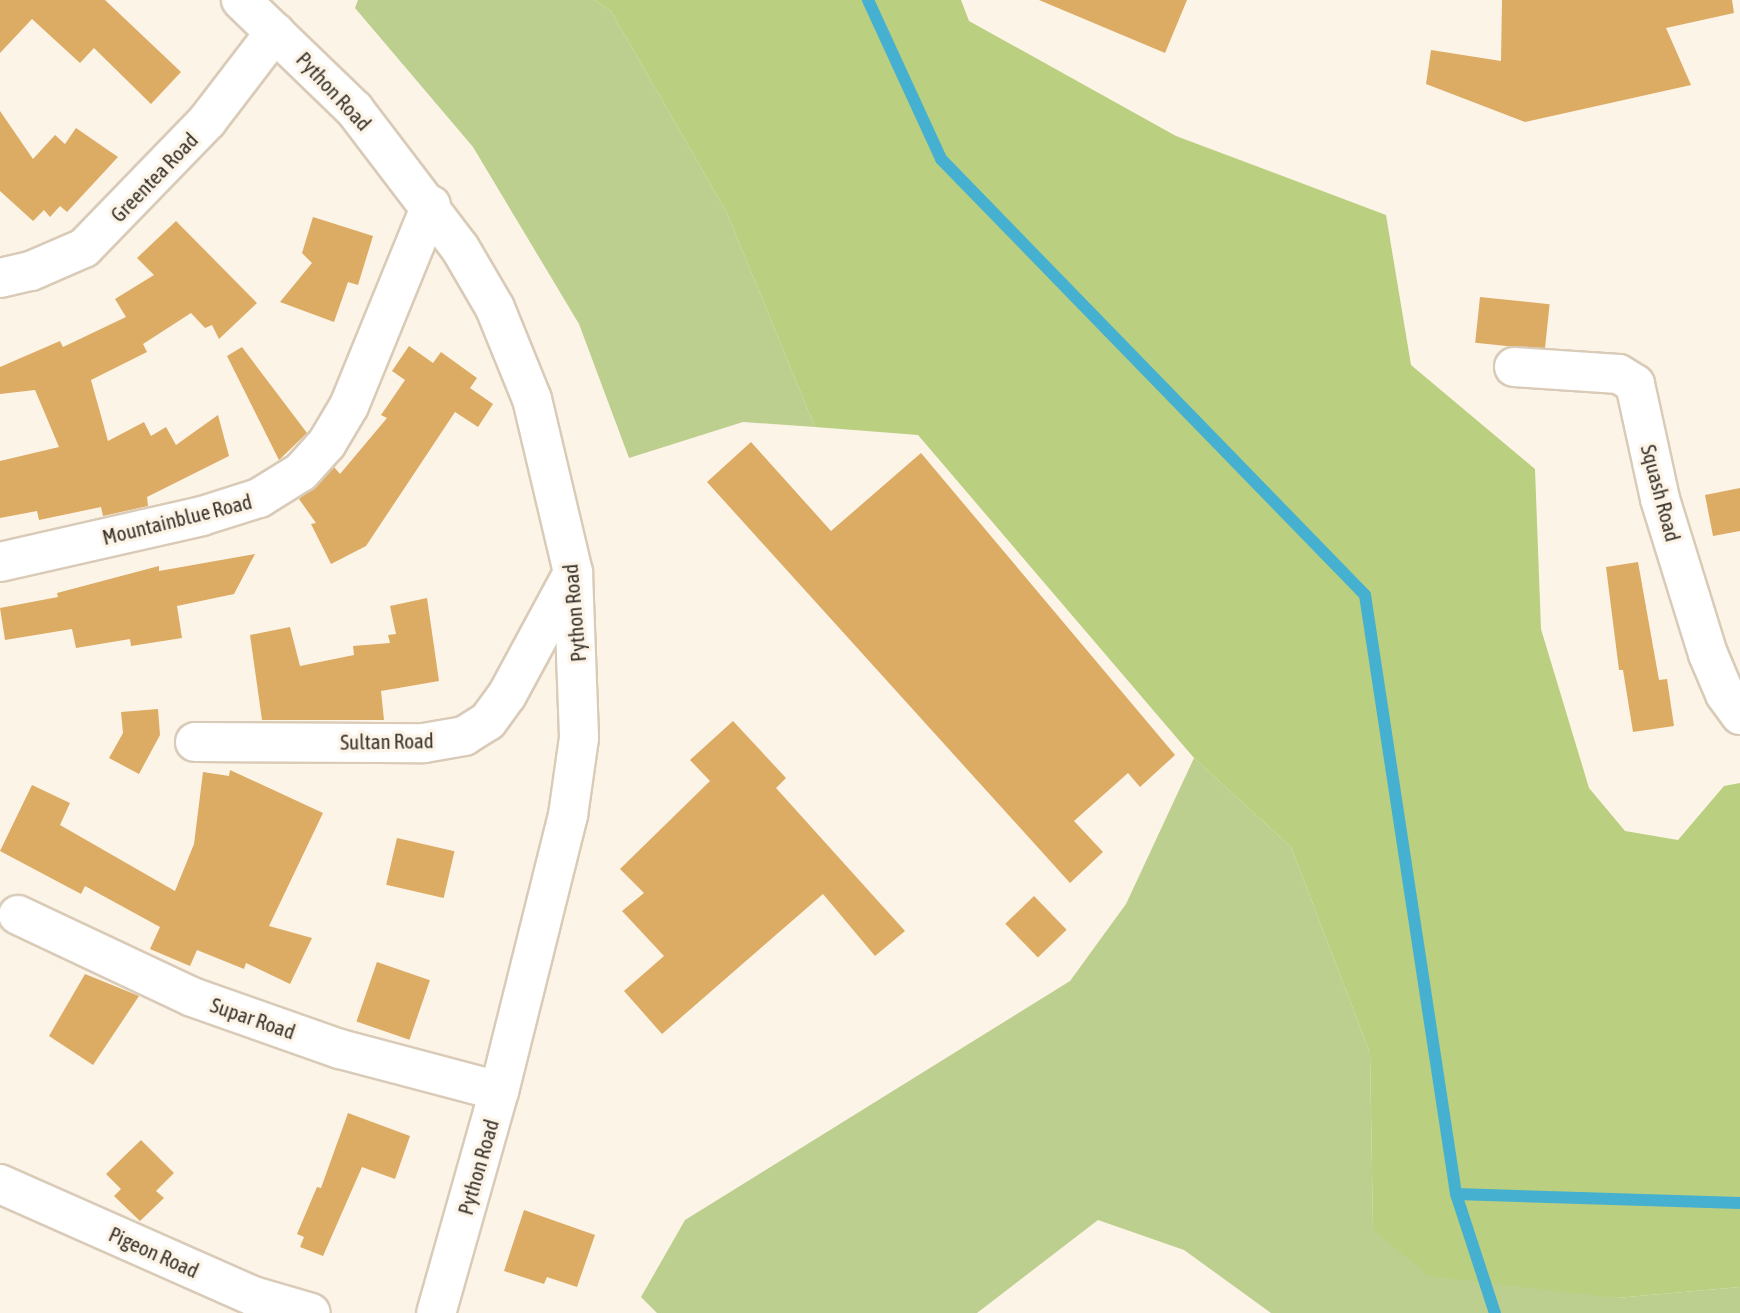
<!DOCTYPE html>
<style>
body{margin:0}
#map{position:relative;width:1740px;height:1313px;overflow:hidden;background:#fdf4e8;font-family:"Asap Condensed",sans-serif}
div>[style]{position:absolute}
.green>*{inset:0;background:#bdcf8f}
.forest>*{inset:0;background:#bacf80}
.stream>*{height:12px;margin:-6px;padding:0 6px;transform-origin:6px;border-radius:6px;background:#46b0d0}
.building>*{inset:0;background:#dcab64;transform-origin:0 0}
.roads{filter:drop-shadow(2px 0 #d9cbb7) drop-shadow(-2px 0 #d9cbb7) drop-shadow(0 2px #d9cbb7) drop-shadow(0 -2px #d9cbb7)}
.minor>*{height:38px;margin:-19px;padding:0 19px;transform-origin:19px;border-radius:19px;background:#fff}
span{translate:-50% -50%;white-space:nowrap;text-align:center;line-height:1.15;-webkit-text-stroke:7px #fdf4e8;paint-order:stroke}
.street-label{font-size:21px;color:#38322a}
</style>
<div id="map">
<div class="green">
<i style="clip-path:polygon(358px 0,595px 0,611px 11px,727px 213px,815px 427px,743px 422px,629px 458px,579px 324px,473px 147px,355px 8px)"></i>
<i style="clip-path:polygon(1194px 758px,1291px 847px,1370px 1053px,1373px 1229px,1616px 1298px,1740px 1287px,1740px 1313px,1271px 1313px,1184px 1250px,1098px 1220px,977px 1313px,657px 1313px,641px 1297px,685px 1220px,1070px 981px,1126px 904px)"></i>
</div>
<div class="forest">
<i style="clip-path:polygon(595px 0,961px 0,969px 21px,1176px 136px,1386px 215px,1411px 365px,1535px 469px,1541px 629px,1589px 788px,1625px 831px,1678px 840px,1724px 786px,1740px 783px,1740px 1287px,1616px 1298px,1428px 1276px,1373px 1229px,1370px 1053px,1291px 847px,1194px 758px,918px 435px,815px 427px,727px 213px,611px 11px)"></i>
</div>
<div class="stream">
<i style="left:868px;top:0;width:175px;rotate:65.3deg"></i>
<i style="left:941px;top:159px;width:608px;rotate:45.8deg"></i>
<i style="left:1365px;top:595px;width:606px;rotate:81.36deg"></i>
<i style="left:1456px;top:1194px;width:125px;rotate:71.9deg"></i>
<i style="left:1456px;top:1194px;width:284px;rotate:1.8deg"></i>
</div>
<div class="building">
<i style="clip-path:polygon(0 0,105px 0,181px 72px,151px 104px,94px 48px,80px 63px,32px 19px,0 53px)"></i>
<i style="clip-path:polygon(1039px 0,1187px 0,1165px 53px)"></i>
<i style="clip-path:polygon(1502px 0,1732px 0,1734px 13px,1666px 28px,1691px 85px,1525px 122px,1426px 84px,1431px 50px,1501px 61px)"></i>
<i style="clip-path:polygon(0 111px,33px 159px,55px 135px,65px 144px,76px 128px,118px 157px,67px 212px,60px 206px,50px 217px,44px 210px,33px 221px,0 191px)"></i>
<i style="clip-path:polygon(313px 217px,373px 236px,358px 285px,348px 282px,334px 322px,280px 302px,312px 263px,302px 253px)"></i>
<i style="clip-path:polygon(176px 221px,257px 303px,219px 339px,212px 325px,205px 328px,191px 313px,143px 344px,147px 352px,91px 380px,108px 441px,144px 422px,151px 436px,166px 427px,176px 445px,218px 415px,229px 456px,147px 497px,148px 506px,103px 516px,101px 507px,39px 520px,37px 511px,0 518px,0 461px,59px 447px,35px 390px,0 394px,0 367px,60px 341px,63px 347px,126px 317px,115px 299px,154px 275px,137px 258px)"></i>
<i style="left:1480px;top:297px;width:70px;height:46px;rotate:6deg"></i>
<i style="clip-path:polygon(409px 346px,433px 363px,441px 352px,477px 378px,470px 388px,493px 404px,478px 427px,455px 412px,366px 546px,331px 564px,311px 524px,316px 523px,299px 499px,334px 467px,340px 474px,387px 418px,381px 415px,405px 380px,392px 371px)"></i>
<i style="clip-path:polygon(242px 347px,307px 433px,279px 460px,227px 356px)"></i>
<i style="clip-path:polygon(751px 442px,831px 531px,921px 453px,1175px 755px,1140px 787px,1128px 773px,1074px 821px,1103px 852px,1070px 883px,707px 482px)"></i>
<i style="clip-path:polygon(1740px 488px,1740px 531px,1713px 536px,1705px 495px)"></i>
<i style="clip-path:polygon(255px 554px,234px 594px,177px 606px,182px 638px,131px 646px,130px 639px,76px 648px,72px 629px,5px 640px,0 608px,58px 597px,57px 593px,159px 566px,159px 571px)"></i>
<i style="clip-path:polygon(1638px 562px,1659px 680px,1667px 679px,1674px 726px,1633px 732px,1623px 670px,1619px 670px,1606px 567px)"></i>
<i style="clip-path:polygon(427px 598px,439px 681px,381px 691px,384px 720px,262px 720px,250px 635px,290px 627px,300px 666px,354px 655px,353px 646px,390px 643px,388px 635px,396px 634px,390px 606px)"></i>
<i style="clip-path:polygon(158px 709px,160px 735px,139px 774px,109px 758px,123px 733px,121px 712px)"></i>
<i style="clip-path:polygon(733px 721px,786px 778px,776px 788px,905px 931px,875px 956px,823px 894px,662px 1034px,624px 991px,664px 956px,622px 911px,644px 893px,620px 869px,710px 781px,690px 760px)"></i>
<i style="clip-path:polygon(230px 770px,323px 813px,269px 926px,312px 938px,290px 984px,246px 963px,244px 969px,197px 950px,190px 966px,150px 949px,160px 927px,85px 886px,81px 894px,0 851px,32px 785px,70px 803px,60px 825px,175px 891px,194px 844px,203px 772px,229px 776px)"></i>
<i style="left:397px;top:838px;width:59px;height:48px;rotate:13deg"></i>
<i style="left:1034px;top:896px;width:47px;height:40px;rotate:46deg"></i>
<i style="left:377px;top:962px;width:56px;height:63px;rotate:19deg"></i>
<i style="clip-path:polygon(85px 974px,139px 996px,93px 1065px,49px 1036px)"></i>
<i style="clip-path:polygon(348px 1113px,410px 1136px,395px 1179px,362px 1167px,323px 1256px,300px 1247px,304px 1237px,297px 1234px,317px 1187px,321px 1188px)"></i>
<i style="clip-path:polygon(141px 1140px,174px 1173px,156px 1191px,164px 1198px,140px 1221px,114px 1196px,121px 1189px,106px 1174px)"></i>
<i style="clip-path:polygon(524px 1210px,595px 1235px,577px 1287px,547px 1277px,544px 1284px,504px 1271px)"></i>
</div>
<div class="roads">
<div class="minor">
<i style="left:241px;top:0;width:157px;rotate:44deg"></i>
<i style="left:354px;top:109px;width:175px;rotate:52.7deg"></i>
<i style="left:460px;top:248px;width:69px;rotate:59.7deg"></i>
<i style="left:495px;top:308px;width:98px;rotate:67.9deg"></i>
<i style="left:532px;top:399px;width:179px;rotate:76.7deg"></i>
<i style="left:573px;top:573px;width:165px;rotate:87.9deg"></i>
<i style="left:579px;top:738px;width:78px;rotate:98.1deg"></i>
<i style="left:568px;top:815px;width:284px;rotate:104deg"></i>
<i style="left:499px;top:1091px;width:231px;rotate:105.8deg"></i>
<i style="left:0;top:278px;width:32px;rotate:-13deg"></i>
<i style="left:31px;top:271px;width:58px;rotate:-23.5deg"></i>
<i style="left:84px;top:248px;width:177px;rotate:-45.9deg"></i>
<i style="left:207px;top:121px;width:112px;rotate:-52.6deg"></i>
<i style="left:1514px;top:367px;width:105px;rotate:3.8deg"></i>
<i style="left:1619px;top:374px;width:19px;rotate:32deg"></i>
<i style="left:1635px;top:384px;width:118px;rotate:77.7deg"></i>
<i style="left:1660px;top:499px;width:162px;rotate:72.8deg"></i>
<i style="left:1708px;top:654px;width:43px;rotate:67deg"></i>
<i style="left:1725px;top:694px;width:26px;rotate:54deg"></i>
<i style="left:0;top:562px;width:207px;rotate:-12.8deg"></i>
<i style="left:202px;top:516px;width:60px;rotate:-17.5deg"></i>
<i style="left:259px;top:498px;width:49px;rotate:-31.8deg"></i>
<i style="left:301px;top:472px;width:39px;rotate:-48deg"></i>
<i style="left:327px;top:443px;width:43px;rotate:-59.3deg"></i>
<i style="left:349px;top:406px;width:217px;rotate:-67.8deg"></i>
<i style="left:195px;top:742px;width:229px;rotate:0.3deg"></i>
<i style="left:424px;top:743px;width:41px;rotate:-9.9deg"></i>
<i style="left:464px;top:736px;width:28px;rotate:-32deg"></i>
<i style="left:488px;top:721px;width:32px;rotate:-54deg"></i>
<i style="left:507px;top:695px;width:139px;rotate:-61.6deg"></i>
<i style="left:18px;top:915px;width:192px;rotate:25.2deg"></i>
<i style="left:192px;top:997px;width:157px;rotate:19.4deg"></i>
<i style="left:340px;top:1049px;width:164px;rotate:14.8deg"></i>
<i style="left:0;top:1184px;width:277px;rotate:23.9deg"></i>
<i style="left:253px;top:1296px;width:60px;rotate:16.3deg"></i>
</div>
</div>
<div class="street-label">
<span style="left:334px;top:91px;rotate:47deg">Python Road</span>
<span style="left:154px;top:177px;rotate:-46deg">Greentea Road</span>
<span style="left:1661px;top:493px;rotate:75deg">Squash Road</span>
<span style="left:177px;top:519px;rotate:-14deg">Mountainblue Road</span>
<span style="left:574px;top:613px;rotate:-95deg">Python Road</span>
<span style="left:387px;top:741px;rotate:-1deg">Sultan Road</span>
<span style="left:253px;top:1018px;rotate:19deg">Supar Road</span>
<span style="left:478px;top:1167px;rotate:-74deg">Python Road</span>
<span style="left:154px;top:1252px;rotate:24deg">Pigeon Road</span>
</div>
</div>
